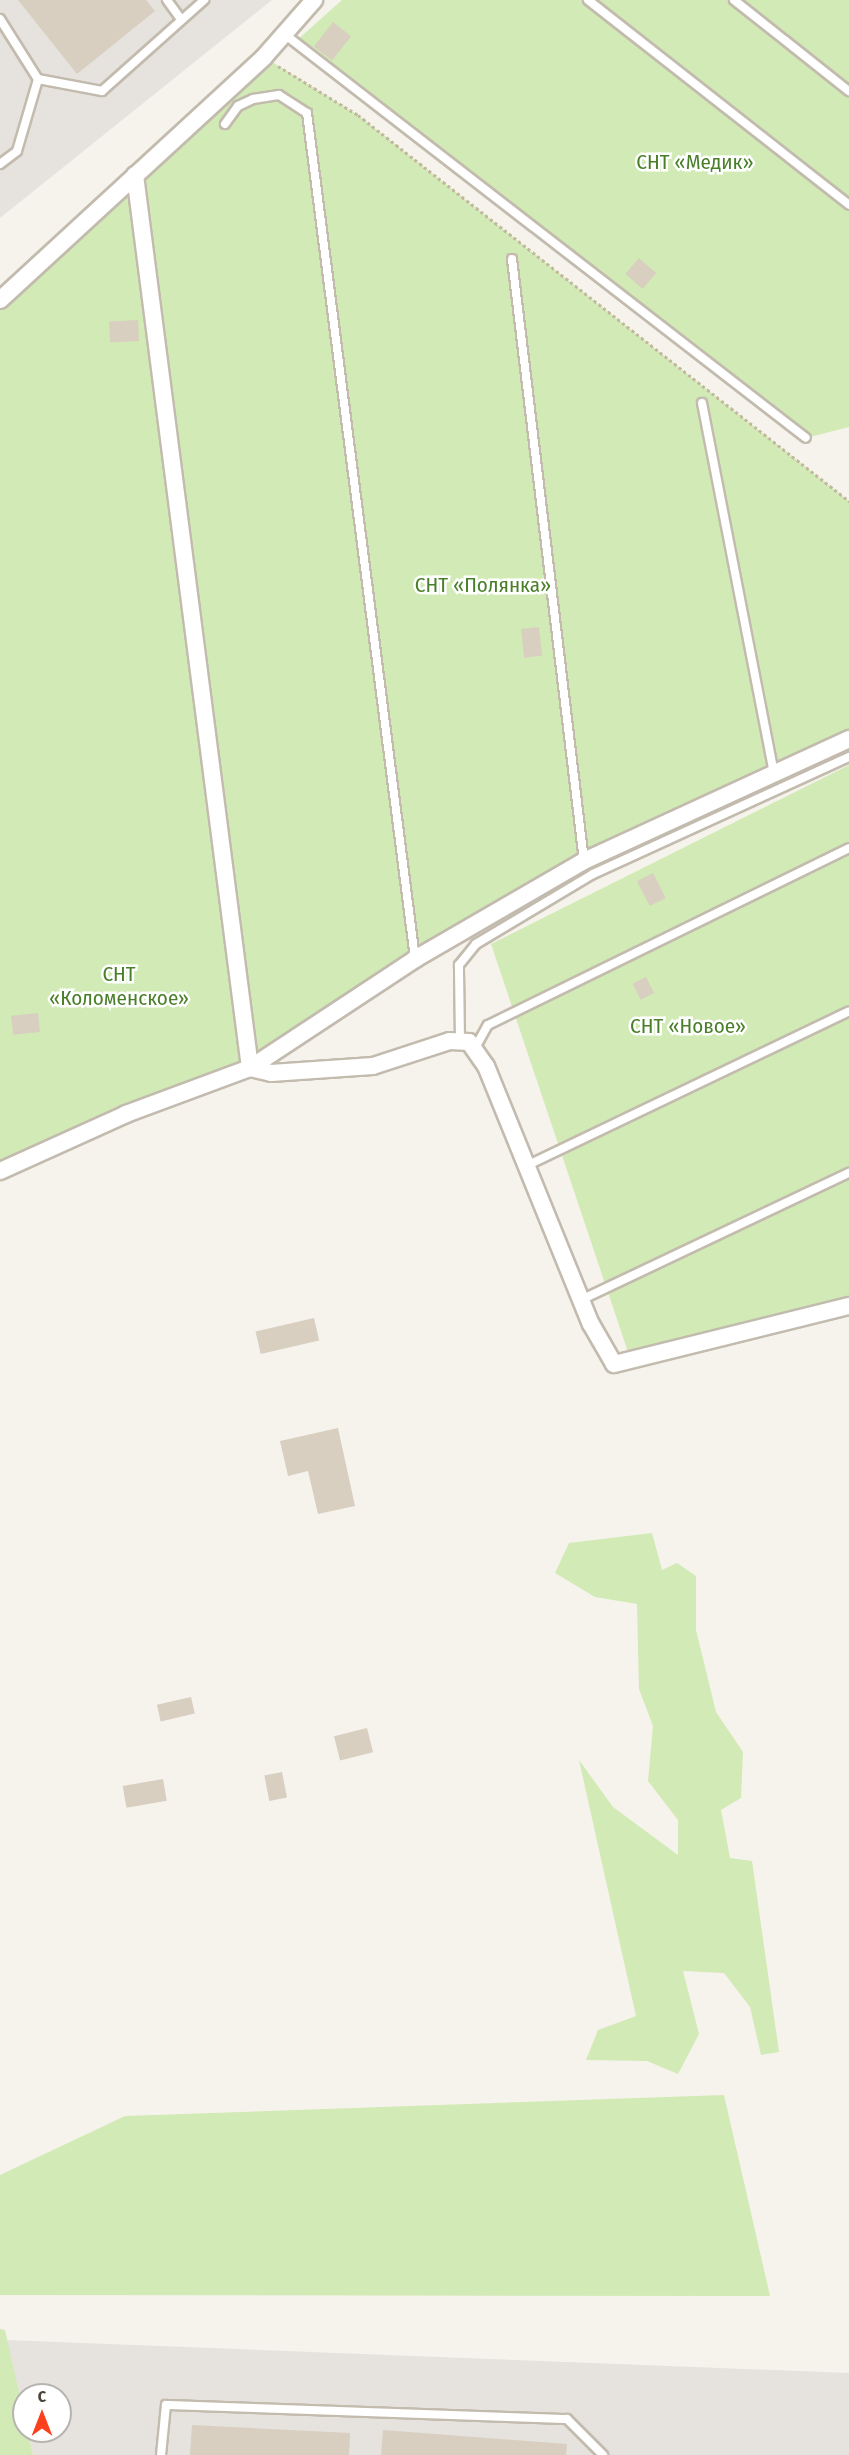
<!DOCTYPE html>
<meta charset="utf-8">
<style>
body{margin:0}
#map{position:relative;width:849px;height:2455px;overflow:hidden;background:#f6f3ec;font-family:"Fira Sans Condensed",sans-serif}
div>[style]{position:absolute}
.industrial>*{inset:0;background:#e6e2dd}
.green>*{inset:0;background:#d2eab5}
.building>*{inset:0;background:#d8cfc1;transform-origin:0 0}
.path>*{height:3px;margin-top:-1.5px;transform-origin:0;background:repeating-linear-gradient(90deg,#c4b79f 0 3px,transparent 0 6px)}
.roads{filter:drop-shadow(2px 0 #c2bbae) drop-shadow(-2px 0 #c2bbae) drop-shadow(0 2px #c2bbae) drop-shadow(0 -2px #c2bbae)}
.lane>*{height:8px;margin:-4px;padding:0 4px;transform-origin:4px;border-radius:4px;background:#fff}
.street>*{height:16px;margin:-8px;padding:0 8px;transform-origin:8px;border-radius:8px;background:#fff}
span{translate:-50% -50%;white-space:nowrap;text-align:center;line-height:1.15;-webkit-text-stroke:5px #fff;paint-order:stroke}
.park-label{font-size:21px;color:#4a7f2a}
.north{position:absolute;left:12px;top:2383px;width:60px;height:60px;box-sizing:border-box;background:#fff;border:2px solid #b7b4b0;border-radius:50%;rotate:0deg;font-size:16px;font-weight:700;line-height:24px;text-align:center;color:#4b4439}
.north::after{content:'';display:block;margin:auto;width:21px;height:27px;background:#fc3f1d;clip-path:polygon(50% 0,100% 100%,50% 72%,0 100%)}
</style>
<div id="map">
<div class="industrial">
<i style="clip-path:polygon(0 0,272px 0,0 218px)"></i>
<i style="clip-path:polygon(6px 2340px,849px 2373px,849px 2455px,33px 2455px,28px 2431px,60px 2431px,60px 2395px,24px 2395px,24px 2415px)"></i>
</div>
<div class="green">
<i style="clip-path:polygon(342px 0,849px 0,849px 427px,806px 438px,296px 41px)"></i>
<i style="clip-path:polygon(264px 57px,358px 115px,849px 501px,849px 739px,584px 861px,250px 1068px,0 1171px,0 300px)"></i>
<i style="clip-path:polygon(849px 765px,849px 1301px,629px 1355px,491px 944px)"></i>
<i style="clip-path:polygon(652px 1533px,662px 1570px,677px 1563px,696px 1576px,696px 1630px,716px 1712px,743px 1752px,741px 1798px,721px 1810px,730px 1858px,752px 1861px,779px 2052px,761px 2055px,750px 2007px,724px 1973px,683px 1971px,699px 2034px,678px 2074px,647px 2061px,586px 2060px,598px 2030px,636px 2016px,579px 1760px,613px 1807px,678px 1855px,678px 1820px,648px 1781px,653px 1726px,639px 1689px,637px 1604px,595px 1597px,555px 1573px,569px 1543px)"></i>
<i style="clip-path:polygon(724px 2095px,770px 2296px,0 2295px,0 2175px,125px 2116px)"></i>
<i style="clip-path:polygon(0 2329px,5px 2330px,33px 2455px,0 2455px)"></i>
</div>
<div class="building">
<i style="clip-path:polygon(18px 0,146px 0,155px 11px,77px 74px)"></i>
<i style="left:333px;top:22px;width:23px;height:31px;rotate:38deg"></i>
<i style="left:639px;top:258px;width:23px;height:21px;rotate:41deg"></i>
<i style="left:138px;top:320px;width:21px;height:29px;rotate:87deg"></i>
<i style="left:539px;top:627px;width:29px;height:18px;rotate:84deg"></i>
<i style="left:653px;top:873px;width:28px;height:18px;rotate:63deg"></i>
<i style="left:646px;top:977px;width:18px;height:15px;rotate:63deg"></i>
<i style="left:38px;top:1013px;width:19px;height:27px;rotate:84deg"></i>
<i style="left:314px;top:1318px;width:23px;height:60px;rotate:77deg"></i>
<i style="clip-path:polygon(338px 1428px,355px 1506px,318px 1514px,308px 1471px,288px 1476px,280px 1441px)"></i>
<i style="left:191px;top:1697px;width:17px;height:35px;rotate:77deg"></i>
<i style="left:367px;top:1728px;width:25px;height:34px;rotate:76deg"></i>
<i style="left:282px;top:1772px;width:26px;height:18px;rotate:79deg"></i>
<i style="left:163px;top:1779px;width:22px;height:41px;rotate:80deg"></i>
<i style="clip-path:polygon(192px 2425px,350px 2433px,349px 2455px,190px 2455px)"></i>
<i style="clip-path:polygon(383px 2430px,567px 2444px,566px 2455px,381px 2455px)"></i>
</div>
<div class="path">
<i style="left:278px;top:66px;width:94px;rotate:31.5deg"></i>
<i style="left:358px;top:115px;width:625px;rotate:38.17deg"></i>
</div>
<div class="roads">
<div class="lane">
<i style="left:167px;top:0;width:24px;rotate:54deg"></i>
<i style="left:588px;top:0;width:332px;rotate:38.1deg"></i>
<i style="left:734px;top:0;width:147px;rotate:38.4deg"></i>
<i style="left:0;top:19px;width:71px;rotate:57.7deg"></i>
<i style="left:283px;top:33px;width:661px;rotate:37.75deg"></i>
<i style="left:225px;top:124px;width:22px;rotate:-54deg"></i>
<i style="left:238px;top:106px;width:17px;rotate:-25deg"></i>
<i style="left:253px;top:99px;width:26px;rotate:-9deg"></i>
<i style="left:279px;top:95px;width:33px;rotate:33deg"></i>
<i style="left:307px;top:113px;width:853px;rotate:82.72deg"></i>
<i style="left:0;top:164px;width:21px;rotate:-37deg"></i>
<i style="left:17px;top:151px;width:75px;rotate:-73.7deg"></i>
<i style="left:38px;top:79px;width:65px;rotate:10.6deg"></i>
<i style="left:102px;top:91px;width:137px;rotate:-41.7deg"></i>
<i style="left:512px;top:259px;width:606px;rotate:83.18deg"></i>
<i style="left:702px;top:403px;width:377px;rotate:79deg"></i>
<i style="left:460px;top:1041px;width:76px;rotate:-90.8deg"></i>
<i style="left:459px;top:965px;width:27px;rotate:-51deg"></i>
<i style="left:476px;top:944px;width:136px;rotate:-30.9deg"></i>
<i style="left:593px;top:874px;width:281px;rotate:-24.6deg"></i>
<i style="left:475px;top:1048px;width:26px;rotate:-61deg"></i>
<i style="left:488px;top:1025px;width:402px;rotate:-26.1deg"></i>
<i style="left:526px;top:1166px;width:358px;rotate:-25.6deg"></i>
<i style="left:581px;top:1300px;width:297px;rotate:-25.4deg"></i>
<i style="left:161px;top:2455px;width:50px;rotate:-84.3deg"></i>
<i style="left:166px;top:2405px;width:401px;rotate:2deg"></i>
<i style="left:567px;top:2419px;width:51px;rotate:45deg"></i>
</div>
<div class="street">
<i style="left:135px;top:175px;width:900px;rotate:82.66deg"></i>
<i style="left:0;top:300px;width:359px;rotate:-42.6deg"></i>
<i style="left:264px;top:57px;width:76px;rotate:-48.7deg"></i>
<i style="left:250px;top:1068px;width:22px;rotate:13deg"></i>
<i style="left:271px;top:1073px;width:102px;rotate:-3.9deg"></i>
<i style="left:373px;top:1066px;width:81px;rotate:-18deg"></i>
<i style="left:450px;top:1041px;width:19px;rotate:3deg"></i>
<i style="left:469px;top:1042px;width:29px;rotate:55deg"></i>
<i style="left:486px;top:1066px;width:279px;rotate:67.9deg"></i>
<i style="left:591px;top:1324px;width:46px;rotate:60.1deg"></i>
<i style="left:614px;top:1364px;width:242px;rotate:-13.9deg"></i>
<i style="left:0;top:1171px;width:138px;rotate:-24.3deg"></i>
<i style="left:126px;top:1114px;width:132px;rotate:-20.4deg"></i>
<i style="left:250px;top:1068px;width:198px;rotate:-33.4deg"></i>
<i style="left:415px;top:959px;width:195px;rotate:-30.1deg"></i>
<i style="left:584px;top:861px;width:292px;rotate:-24.7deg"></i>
</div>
</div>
<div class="park-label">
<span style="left:695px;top:162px">СНТ «Медик»</span>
<span style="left:483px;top:585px">СНТ «Полянка»</span>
<span style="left:119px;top:986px">СНТ<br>«Коломенское»</span>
<span style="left:688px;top:1026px">СНТ «Новое»</span>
</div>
<div class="north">С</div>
</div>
